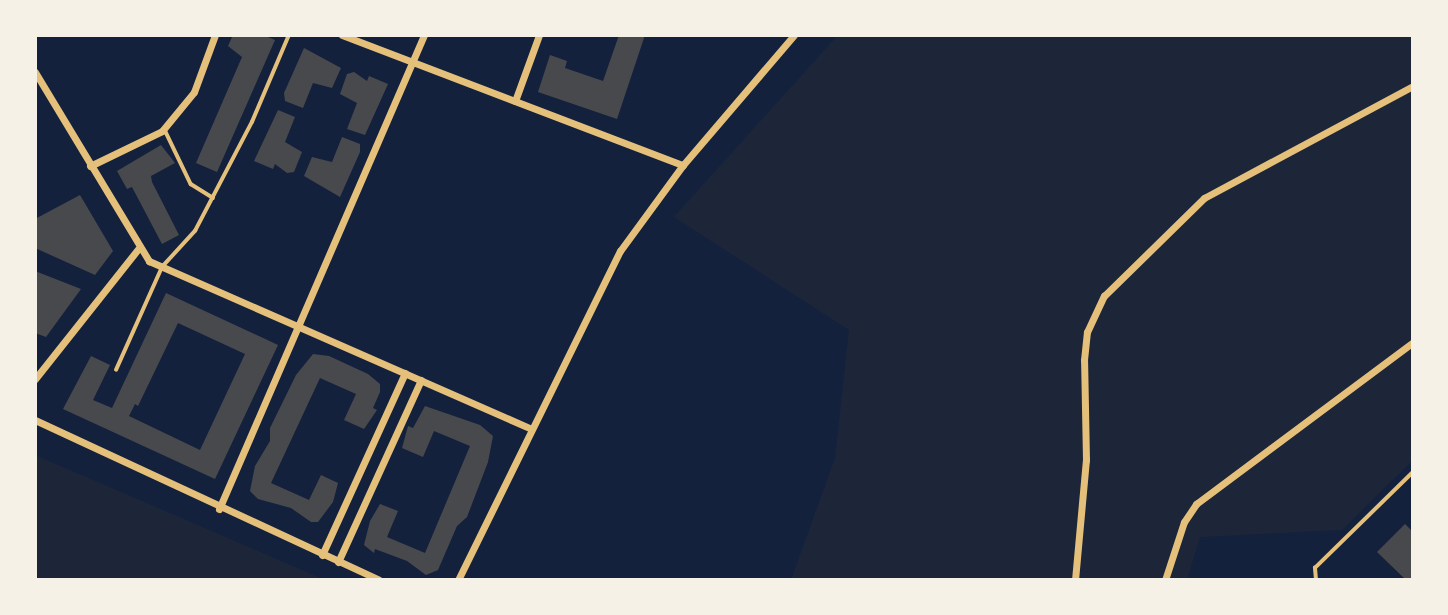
<!DOCTYPE html>
<style>
body{margin:0}
#map{position:relative;width:1448px;height:615px;overflow:hidden;background:#14213d;font-family:"Work Sans",sans-serif}
div>[style]{position:absolute}
.green>*{inset:0;background:#1d2539}
.building>*{inset:0;background:#48494c}
.service>*{height:3.5px;margin:-1.75px;padding:0 1.75px;transform-origin:1.75px;border-radius:1.75px;background:#e5c07b}
.minor>*{height:7px;margin:-3.5px;padding:0 3.5px;transform-origin:3.5px;border-radius:3.5px;background:#e5c07b}
span{translate:-50% -50%;white-space:nowrap;text-align:center;line-height:1.15;-webkit-text-stroke:7px #f6f1e7;paint-order:stroke}
.frame{position:absolute;inset:0;border:37px solid #f6f1e7;pointer-events:none}
</style>
<div id="map">
<div class="green">
<i style="clip-path:polygon(838px 35px,1413px 35px,1413px 460px,1342px 530px,1200px 537px,1187px 580px,791px 580px,835px 458px,849px 330px,674px 217px)"></i>
<i style="clip-path:polygon(35px 455px,214px 532px,325px 580px,35px 580px)"></i>
</div>
<div class="building">
<i style="clip-path:polygon(233px 35px,263px 35px,275px 40px,217px 172px,196px 163px,242px 57px,228px 46px)"></i>
<i style="clip-path:polygon(619px 35px,645px 35px,617px 119px,538px 92px,550px 55px,567px 61px,565px 68px,603px 81px)"></i>
<i style="clip-path:polygon(304px 48px,341px 68px,332px 88px,313px 83px,303px 108px,285px 101px,284px 93px)"></i>
<i style="clip-path:polygon(354px 72px,367px 81px,369px 76px,388px 84px,365px 135px,347px 129px,357px 103px,340px 94px,347px 74px)"></i>
<i style="clip-path:polygon(278px 110px,295px 117px,285px 142px,302px 152px,294px 172px,287px 173px,275px 164px,273px 169px,254px 161px)"></i>
<i style="clip-path:polygon(342px 137px,360px 144px,360px 152px,340px 197px,304px 176px,312px 157px,332px 162px)"></i>
<i style="clip-path:polygon(161px 145px,175px 163px,151px 176px,152px 182px,179px 235px,162px 244px,132px 187px,127px 189px,117px 171px)"></i>
<i style="clip-path:polygon(80px 195px,113px 251px,95px 275px,35px 248px,35px 219px)"></i>
<i style="clip-path:polygon(35px 271px,81px 289px,46px 337px,35px 333px)"></i>
<i style="clip-path:polygon(evenodd,166px 293px,278px 345px,215px 479px,63px 409px,91px 356px,110px 365px,93px 400px,112px 408px,166px 293px,178px 323px,245px 354px,200px 450px,129px 416px,135px 404px,138px 406px,178px 323px)"></i>
<i style="clip-path:polygon(313px 354px,329px 356px,368px 374px,380px 384px,380px 392px,373px 408px,377px 410px,364px 429px,344px 420px,356px 394px,320px 378px,271px 483px,309px 500px,321px 475px,338px 483px,333px 502px,318px 522px,311px 522px,291px 508px,258px 499px,250px 491px,255px 466px,270px 441px,270px 428px,296px 375px)"></i>
<i style="clip-path:polygon(425px 406px,480px 425px,493px 436px,488px 462px,467px 517px,457px 526px,438px 570px,426px 575px,407px 561px,375px 549px,374px 553px,364px 545px,370px 521px,380px 504px,398px 511px,387px 537px,425px 553px,470px 446px,434px 431px,423px 457px,402px 448px,408px 426px,413px 428px)"></i>
<i style="clip-path:polygon(1405px 524px,1413px 532px,1413px 580px,1406px 580px,1377px 552px)"></i>
</div>
<div class="service">
<i style="left:165px;top:130px;width:60px;rotate:64.3deg"></i>
<i style="left:191px;top:184px;width:26px;rotate:32deg"></i>
<i style="left:116px;top:370px;width:113px;rotate:-65.9deg"></i>
<i style="left:162px;top:267px;width:49px;rotate:-47.5deg"></i>
<i style="left:195px;top:231px;width:123px;rotate:-62.4deg"></i>
<i style="left:252px;top:122px;width:95px;rotate:-67deg"></i>
<i style="left:1316px;top:580px;width:12px;rotate:-95deg"></i>
<i style="left:1315px;top:568px;width:137px;rotate:-44.4deg"></i>
</div>
<div class="minor">
<i style="left:342px;top:35px;width:365px;rotate:20.9deg"></i>
<i style="left:35px;top:72px;width:221px;rotate:58.9deg"></i>
<i style="left:149px;top:261px;width:417px;rotate:23.7deg"></i>
<i style="left:515px;top:101px;width:70px;rotate:-70deg"></i>
<i style="left:90px;top:166px;width:80px;rotate:-25.9deg"></i>
<i style="left:162px;top:131px;width:50px;rotate:-50.6deg"></i>
<i style="left:194px;top:92px;width:61px;rotate:-69.8deg"></i>
<i style="left:35px;top:379px;width:166px;rotate:-51.6deg"></i>
<i style="left:35px;top:420px;width:379px;rotate:24.9deg"></i>
<i style="left:219px;top:509px;width:516px;rotate:-66.61deg"></i>
<i style="left:322px;top:555px;width:200px;rotate:-65.5deg"></i>
<i style="left:338px;top:562px;width:200px;rotate:-65.5deg"></i>
<i style="left:458px;top:580px;width:367px;rotate:-63.8deg"></i>
<i style="left:620px;top:251px;width:107px;rotate:-53.8deg"></i>
<i style="left:683px;top:165px;width:171px;rotate:-49.5deg"></i>
<i style="left:1075px;top:580px;width:121px;rotate:-84.8deg"></i>
<i style="left:1086px;top:460px;width:100px;rotate:-91.1deg"></i>
<i style="left:1084px;top:360px;width:28px;rotate:-84deg"></i>
<i style="left:1087px;top:332px;width:40px;rotate:-65deg"></i>
<i style="left:1104px;top:296px;width:140px;rotate:-44.4deg"></i>
<i style="left:1204px;top:198px;width:237px;rotate:-28.2deg"></i>
<i style="left:1165px;top:580px;width:61px;rotate:-71.9deg"></i>
<i style="left:1184px;top:522px;width:22px;rotate:-56deg"></i>
<i style="left:1196px;top:504px;width:271px;rotate:-36.7deg"></i>
</div>
<div class="frame"></div>
</div>
